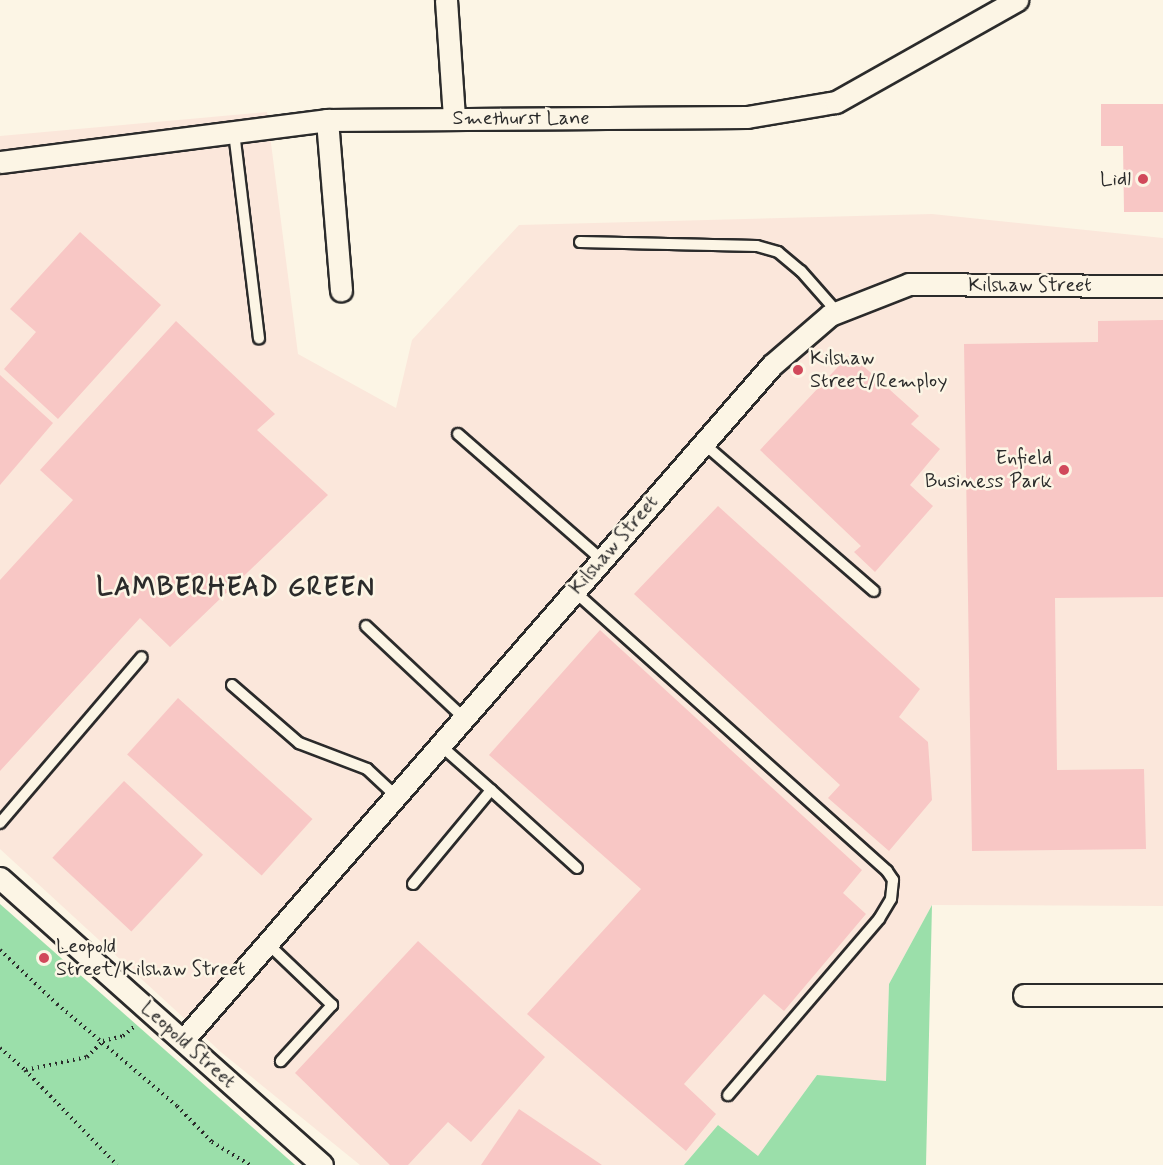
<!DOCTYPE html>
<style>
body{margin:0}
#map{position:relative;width:1163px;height:1165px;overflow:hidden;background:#fcf5e5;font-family:Mynerve,sans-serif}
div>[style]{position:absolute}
.built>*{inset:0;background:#fbe7db}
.green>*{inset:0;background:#9bdfaa}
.building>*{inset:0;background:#f8c7c5;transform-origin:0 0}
.path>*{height:4px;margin-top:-2px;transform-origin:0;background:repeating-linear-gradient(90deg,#2b2b2b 0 1.5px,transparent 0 6px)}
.roads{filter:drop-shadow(2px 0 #2b2b2b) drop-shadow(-2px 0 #2b2b2b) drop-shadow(0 2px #2b2b2b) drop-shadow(0 -2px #2b2b2b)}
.service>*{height:10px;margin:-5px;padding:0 5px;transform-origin:5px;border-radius:5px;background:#fcf5e5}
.minor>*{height:21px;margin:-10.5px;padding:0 10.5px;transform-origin:10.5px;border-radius:10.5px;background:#fcf5e5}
.dots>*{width:16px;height:16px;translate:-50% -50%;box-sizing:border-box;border:3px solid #fcf5e5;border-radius:50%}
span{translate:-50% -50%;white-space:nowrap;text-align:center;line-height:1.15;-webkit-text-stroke:5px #fcf5e5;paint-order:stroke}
.street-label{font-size:20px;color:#2b2b2b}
.poi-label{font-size:20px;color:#2b2b2b}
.right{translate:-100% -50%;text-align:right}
.left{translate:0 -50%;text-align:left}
.district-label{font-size:26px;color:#2b2b2b;font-weight:700;letter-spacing:1.5px}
</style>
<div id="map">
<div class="built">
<i style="clip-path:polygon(267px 112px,298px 354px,396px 408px,412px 340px,519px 225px,932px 214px,1163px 238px,1163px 906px,932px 905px,889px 984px,886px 1081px,817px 1075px,758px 1157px,718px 1125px,684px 1165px,360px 1165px,222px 1053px,0 849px,0 136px)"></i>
</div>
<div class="green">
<i style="clip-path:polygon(0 904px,295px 1165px,0 1165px)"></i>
<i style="clip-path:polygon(932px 905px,926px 1165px,684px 1165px,718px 1125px,758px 1156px,817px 1075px,886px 1081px,889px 984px)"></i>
</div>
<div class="building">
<i style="clip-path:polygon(1101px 104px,1163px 104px,1163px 212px,1124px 212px,1123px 146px,1101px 146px)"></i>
<i style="clip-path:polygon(80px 232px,161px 305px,58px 419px,4px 369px,36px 332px,10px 309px)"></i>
<i style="clip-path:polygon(1163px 320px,1163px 597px,1055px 598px,1057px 770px,1144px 769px,1146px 849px,972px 851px,964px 344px,1098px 342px,1098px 321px)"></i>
<i style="clip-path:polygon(176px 321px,275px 414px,257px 430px,328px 495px,170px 647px,140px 618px,0 771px,0 580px,73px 500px,40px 470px)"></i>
<i style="clip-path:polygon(850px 354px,919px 416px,911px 424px,940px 449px,910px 485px,933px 506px,875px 572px,854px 552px,861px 546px,760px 450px)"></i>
<i style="clip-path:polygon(0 375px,53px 423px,0 485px)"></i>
<i style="clip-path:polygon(718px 506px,920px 689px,899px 717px,928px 742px,932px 800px,889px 851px,828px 798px,840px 785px,634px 594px)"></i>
<i style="clip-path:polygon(600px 630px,862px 870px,843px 893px,866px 914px,784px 1011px,764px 994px,684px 1084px,716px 1114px,686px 1151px,527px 1014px,641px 889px,489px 755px)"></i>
<i style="left:178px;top:698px;width:181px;height:76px;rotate:42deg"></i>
<i style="left:124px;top:781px;width:108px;height:105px;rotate:43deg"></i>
<i style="clip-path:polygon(418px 941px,545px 1057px,471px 1142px,448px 1122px,408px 1165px,390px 1165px,295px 1073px)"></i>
<i style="clip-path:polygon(519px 1109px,602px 1165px,481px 1165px)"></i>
</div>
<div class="path">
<i style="left:0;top:950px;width:79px;rotate:43.5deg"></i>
<i style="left:57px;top:1004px;width:157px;rotate:40.4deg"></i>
<i style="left:177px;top:1106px;width:50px;rotate:45.8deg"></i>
<i style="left:212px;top:1142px;width:44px;rotate:31.2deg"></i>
<i style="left:0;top:1048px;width:33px;rotate:41deg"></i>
<i style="left:25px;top:1070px;width:132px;rotate:45.9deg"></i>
<i style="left:26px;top:1070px;width:62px;rotate:-12deg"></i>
<i style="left:87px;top:1057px;width:23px;rotate:-45deg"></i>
<i style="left:103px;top:1041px;width:21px;rotate:-14deg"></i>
<i style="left:123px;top:1036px;width:16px;rotate:-40deg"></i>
</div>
<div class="roads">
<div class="service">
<i style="left:234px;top:132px;width:208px;rotate:83.1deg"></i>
<i style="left:580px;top:242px;width:177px;rotate:1.3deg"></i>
<i style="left:757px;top:246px;width:22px;rotate:16deg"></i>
<i style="left:778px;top:252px;width:30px;rotate:40deg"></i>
<i style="left:801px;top:271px;width:55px;rotate:48.7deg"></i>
<i style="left:458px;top:434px;width:191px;rotate:41.2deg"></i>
<i style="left:703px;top:443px;width:226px;rotate:40.9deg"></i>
<i style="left:574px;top:591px;width:420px;rotate:41.8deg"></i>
<i style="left:887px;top:871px;width:11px;rotate:56deg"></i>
<i style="left:893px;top:880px;width:19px;rotate:96deg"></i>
<i style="left:891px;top:899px;width:23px;rotate:121deg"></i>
<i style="left:879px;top:919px;width:232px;rotate:130.6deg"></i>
<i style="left:366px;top:626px;width:134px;rotate:43.2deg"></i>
<i style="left:232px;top:685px;width:89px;rotate:40.9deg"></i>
<i style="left:299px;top:743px;width:73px;rotate:20.9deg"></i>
<i style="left:367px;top:769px;width:40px;rotate:43deg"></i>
<i style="left:491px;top:790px;width:116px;rotate:42.2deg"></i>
<i style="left:0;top:823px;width:218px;rotate:-49.5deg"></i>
<i style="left:413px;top:884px;width:122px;rotate:-50.3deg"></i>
<i style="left:491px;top:790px;width:68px;rotate:-138.6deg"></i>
<i style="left:267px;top:943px;width:90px;rotate:43.6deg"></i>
<i style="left:332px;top:1005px;width:76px;rotate:132.3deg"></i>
</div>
<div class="minor">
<i style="left:446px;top:0;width:118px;rotate:86.1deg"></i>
<i style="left:327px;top:120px;width:171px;rotate:85.3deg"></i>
<i style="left:0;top:162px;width:330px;rotate:-7.3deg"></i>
<i style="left:327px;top:120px;width:420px;rotate:-0.4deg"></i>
<i style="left:747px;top:117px;width:90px;rotate:-9.6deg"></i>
<i style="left:836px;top:102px;width:208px;rotate:-29.4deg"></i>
<i style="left:0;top:878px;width:431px;rotate:41.7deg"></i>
<i style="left:1024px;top:995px;width:139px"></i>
<i style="left:184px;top:1039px;width:894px;rotate:-48.9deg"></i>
<i style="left:772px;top:365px;width:77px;rotate:-40.8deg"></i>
<i style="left:830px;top:315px;width:85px;rotate:-21.4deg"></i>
<i style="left:909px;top:284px;width:254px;rotate:0.5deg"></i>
</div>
</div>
<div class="dots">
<i style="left:1143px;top:179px;background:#d1495b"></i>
<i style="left:798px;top:370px;background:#d1495b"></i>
<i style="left:1064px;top:470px;background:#d1495b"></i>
<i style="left:44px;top:958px;background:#d1495b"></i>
</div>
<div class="street-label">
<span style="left:521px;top:118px">Smethurst Lane</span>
<span style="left:1030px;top:285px">Kilshaw Street</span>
<span style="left:614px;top:545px;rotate:-49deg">Kilshaw Street</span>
<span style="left:188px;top:1045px;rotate:42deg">Leopold Street</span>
</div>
<div class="poi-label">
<span class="right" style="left:1131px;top:179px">Lidl</span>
<span class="left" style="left:810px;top:370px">Kilshaw<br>Street/Remploy</span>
<span class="right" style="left:1052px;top:470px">Enfield<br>Business Park</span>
<span class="left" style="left:56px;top:958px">Leopold<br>Street/Kilshaw Street</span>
</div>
<div class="district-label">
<span style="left:236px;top:589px">LAMBERHEAD GREEN</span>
</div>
</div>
